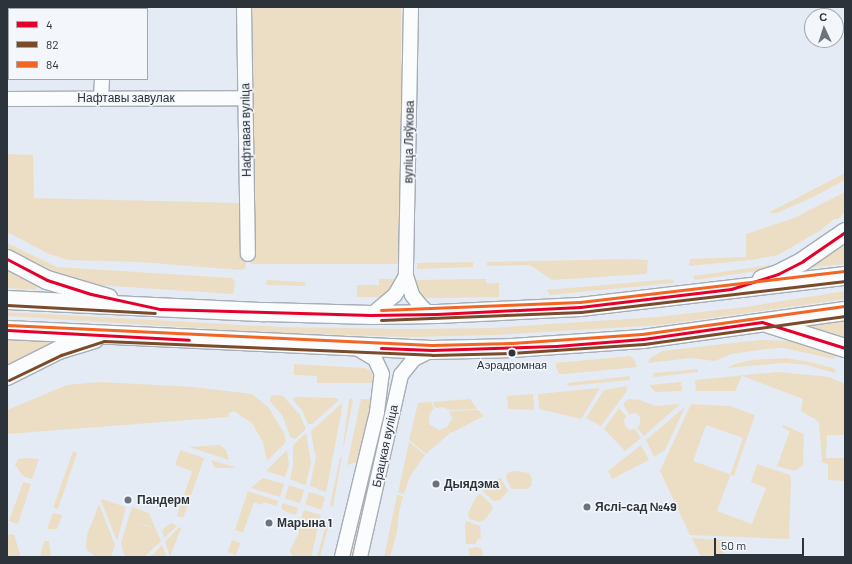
<!DOCTYPE html>
<meta charset="utf-8">
<style>
body{margin:0}
#map{position:relative;width:852px;height:564px;overflow:hidden;background:#e4ebf4;font-family:Barlow,sans-serif}
div>[style]{position:absolute}
.green>*{inset:0;background:#ecdec4;transform-origin:0 0}
.roads{filter:drop-shadow(1px 0 #a7adb5) drop-shadow(-1px 0 #a7adb5) drop-shadow(0 1px #a7adb5) drop-shadow(0 -1px #a7adb5)}
.minor>*{height:14px;margin:-7px;padding:0 7px;transform-origin:7px;border-radius:7px;background:#fbfcfd}
.major>*{height:18px;margin:-9px;padding:0 9px;transform-origin:9px;border-radius:9px;background:#fbfcfd}
.bus-1>*{height:3px;margin:-1.5px;padding:0 1.5px;transform-origin:1.5px;border-radius:1.5px;background:#e4002b}
.bus-2>*{height:3px;margin:-1.5px;padding:0 1.5px;transform-origin:1.5px;border-radius:1.5px;background:#7a4b2a}
.bus-3>*{height:3px;margin:-1.5px;padding:0 1.5px;transform-origin:1.5px;border-radius:1.5px;background:#f26522}
.dots>*{width:11px;height:11px;translate:-50% -50%;box-sizing:border-box;border:2px solid #f3f6fb;border-radius:50%}
span{translate:-50% -50%;white-space:nowrap;text-align:center;line-height:1.15;-webkit-text-stroke:3px #f3f6fb;paint-order:stroke}
.bus-label{font-size:11px;color:#2c333b}
.street-label{font-size:12px;color:#2c333b}
.poi-label{font-size:12px;color:#2c333b;font-weight:700}
.left{translate:0 -50%;text-align:left}
.frame{position:absolute;inset:0;border:8px solid #2c333b;pointer-events:none}
.legend{position:absolute;left:8px;top:8px;width:140px;height:72px;box-sizing:border-box;background:#f3f6fb;border:1px solid #a3a8ae;margin:0;padding:5px 7px;list-style:none;font-size:12px;color:#2c333b}
.legend li{display:flex;align-items:center;gap:8px;height:20px}
.legend b{width:20px;border:1px solid #a3a8ae}
.north{position:absolute;left:804px;top:8px;width:40px;height:40px;box-sizing:border-box;background:#f3f6fb;border:1px solid #a3a8ae;border-radius:50%;rotate:356deg;font-size:11px;font-weight:700;line-height:16px;text-align:center;color:#2c333b}
.north::after{content:'';display:block;margin:auto;width:14px;height:18px;background:#6c737c;clip-path:polygon(50% 0,100% 100%,50% 72%,0 100%)}
.scale{position:absolute;left:714px;top:538px;width:90px;height:18px;box-sizing:border-box;border:2px solid #2c333b;border-top:0;padding-left:5px;font-size:12px;line-height:14px;white-space:nowrap;color:#2c333b;-webkit-text-stroke:3px #f3f6fb;paint-order:stroke}
</style>
<div id="map">
<div class="green">
<i style="left:250px;top:7px;width:151px;height:257px"></i>
<i style="clip-path:polygon(7px 154px,33px 155px,34px 198px,239px 203px,246px 268px,241px 270px,139px 262px,68px 260px,49px 254px,7px 232px)"></i>
<i style="clip-path:polygon(845px 173px,845px 180px,813px 197px,777px 213px,768px 213px)"></i>
<i style="clip-path:polygon(845px 192px,845px 212px,838px 219px,834px 219px,821px 230px,778px 255px,751px 260px,689px 266px,690px 259px,746px 257px,746px 234px,794px 218px)"></i>
<i style="clip-path:polygon(834px 237px,771px 269px,695px 280px,693px 276px,778px 264px)"></i>
<i style="clip-path:polygon(7px 243px,57px 267px,232px 278px,235px 282px,233px 294px,81px 284px,38px 267px,7px 250px)"></i>
<i style="clip-path:polygon(839px 246px,845px 247px,845px 264px,813px 267px,810px 264px)"></i>
<i style="clip-path:polygon(630px 259px,648px 260px,647px 272px,646px 274px,552px 280px,530px 265px,487px 266px,487px 262px)"></i>
<i style="clip-path:polygon(473px 262px,473px 267px,417px 269px,417px 263px)"></i>
<i style="clip-path:polygon(7px 267px,35px 283px,38px 286px,36px 290px,7px 288px)"></i>
<i style="clip-path:polygon(379px 279px,399px 279px,385px 297px,357px 297px,357px 285px,379px 285px)"></i>
<i style="clip-path:polygon(486px 279px,486px 283px,499px 283px,499px 297px,426px 298px,418px 292px,415px 280px)"></i>
<i style="clip-path:polygon(673px 279px,674px 283px,550px 295px,547px 290px)"></i>
<i style="clip-path:polygon(267px 280px,304px 282px,306px 284px,304px 286px,268px 285px,266px 284px)"></i>
<i style="clip-path:polygon(845px 291px,845px 299px,661px 325px,495px 335px,410px 337px,277px 333px,7px 316px,7px 312px,279px 327px,412px 329px,491px 328px,657px 317px,745px 307px)"></i>
<i style="clip-path:polygon(845px 320px,845px 341px,809px 327px,812px 324px)"></i>
<i style="clip-path:polygon(7px 337px,52px 340px,51px 345px,7px 366px)"></i>
<i style="clip-path:polygon(760px 340px,791px 341px,837px 353px,834px 359px,783px 348px,765px 349px,731px 354px,715px 361px,691px 358px,648px 363px,650px 358px,662px 351px)"></i>
<i style="clip-path:polygon(630px 356px,634px 360px,637px 367px,565px 374px,559px 374px,556px 367px,556px 363px)"></i>
<i style="clip-path:polygon(786px 358px,815px 363px,836px 369px,834px 373px,807px 365px,784px 363px,726px 368px,738px 363px,753px 360px)"></i>
<i style="clip-path:polygon(294px 364px,365px 368px,371px 371px,375px 383px,317px 383px,317px 376px,294px 375px)"></i>
<i style="clip-path:polygon(698px 369px,698px 372px,654px 377px,653px 373px)"></i>
<i style="clip-path:polygon(778px 372px,829px 377px,845px 384px,845px 435px,827px 435px,826px 458px,845px 458px,845px 481px,828px 480px,828px 464px,822px 462px,819px 423px,815px 419px,801px 411px,803px 399px,742px 376px,735px 391px,696px 391px,695px 380px)"></i>
<i style="clip-path:polygon(630px 376px,630px 380px,568px 386px,567px 383px)"></i>
<i style="clip-path:polygon(99px 382px,193px 387px,252px 394px,269px 408px,284px 433px,286px 442px,267px 461px,263px 442px,252px 423px,234px 411px,229px 413px,228px 417px,7px 434px,7px 410px,67px 385px)"></i>
<i style="clip-path:polygon(681px 382px,682px 391px,656px 392px,652px 389px,650px 385px)"></i>
<i style="clip-path:polygon(627px 386px,626px 392px,601px 426px,586px 418px,604px 390px)"></i>
<i style="clip-path:polygon(600px 388px,581px 419px,539px 409px,538px 394px)"></i>
<i style="clip-path:polygon(533px 394px,534px 410px,508px 409px,507px 396px)"></i>
<i style="clip-path:polygon(275px 395px,283px 396px,300px 415px,306px 429px,295px 439px,291px 438px,282px 415px,270px 401px,271px 396px)"></i>
<i style="clip-path:polygon(387px 396px,390px 396px,356px 557px,351px 557px,385px 414px)"></i>
<i style="clip-path:polygon(295px 397px,336px 398px,339px 400px,312px 424px,308px 424px,302px 410px,293px 400px)"></i>
<i style="clip-path:polygon(351px 398px,353px 401px,344px 445px,343px 446px,349px 400px)"></i>
<i style="clip-path:polygon(361px 399px,374px 399px,357px 462px,347px 465px)"></i>
<i style="clip-path:polygon(470px 399px,477px 409px,449px 410px,443px 407px,435px 408px,433px 402px)"></i>
<i style="clip-path:polygon(629px 399px,640px 400px,655px 406px,680px 404px,644px 436px,637px 428px,640px 424px,640px 417px,636px 413px,629px 414px,624px 406px,624px 403px)"></i>
<i style="clip-path:polygon(431px 402px,434px 408px,429px 415px,430px 425px,439px 430px,447px 427px,450px 433px,426px 454px,409px 440px,418px 403px)"></i>
<i style="clip-path:polygon(342px 403px,341px 414px,326px 492px,317px 489px,325px 463px,317px 488px,310px 486px,316px 456px,321px 457px,315px 455px,311px 431px)"></i>
<i style="clip-path:polygon(691px 404px,730px 406px,755px 415px,734px 476px,730px 475px,743px 438px,706px 425px,693px 461px,729px 474px,730px 476px,717px 511px,752px 524px,766px 488px,751px 482px,757px 464px,790px 475px,791px 481px,789px 539px,690px 535px,660px 471px)"></i>
<i style="clip-path:polygon(685px 407px,665px 450px,654px 457px,646px 440px)"></i>
<i style="clip-path:polygon(619px 408px,626px 416px,624px 421px,626px 427px,630px 430px,635px 429px,641px 438px,625px 451px,604px 429px)"></i>
<i style="clip-path:polygon(478px 410px,484px 416px,451px 433px,447px 427px,452px 418px,449px 411px)"></i>
<i style="clip-path:polygon(783px 425px,804px 434px,803px 465px,795px 471px,777px 466px,790px 431px,782px 427px)"></i>
<i style="clip-path:polygon(306px 433px,311px 463px,306px 484px,304px 485px,290px 479px,293px 466px,293px 445px)"></i>
<i style="clip-path:polygon(409px 442px,425px 455px,410px 476px,404px 494px,398px 493px)"></i>
<i style="clip-path:polygon(220px 445px,226px 450px,229px 460px,189px 447px)"></i>
<i style="clip-path:polygon(641px 445px,649px 460px,612px 479px,608px 471px)"></i>
<i style="clip-path:polygon(180px 450px,204px 458px,183px 518px,177px 516px,192px 471px,175px 465px)"></i>
<i style="clip-path:polygon(287px 450px,289px 464px,285px 477px,266px 471px)"></i>
<i style="clip-path:polygon(73px 451px,77px 453px,58px 509px,54px 508px,54px 505px)"></i>
<i style="clip-path:polygon(342px 457px,333px 506px,331px 507px,330px 505px,340px 458px)"></i>
<i style="clip-path:polygon(25px 458px,39px 459px,32px 479px,23px 476px,15px 465px,18px 459px)"></i>
<i style="clip-path:polygon(211px 460px,235px 467px,235px 468px,215px 468px)"></i>
<i style="clip-path:polygon(514px 471px,529px 473px,532px 479px,531px 486px,526px 489px,513px 489px,511px 488px,506px 478px,507px 473px)"></i>
<i style="clip-path:polygon(263px 478px,284px 484px,280px 497px,251px 488px)"></i>
<i style="clip-path:polygon(501px 478px,508px 491px,500px 500px,494px 501px,483px 492px,483px 490px,490px 482px)"></i>
<i style="clip-path:polygon(23px 482px,31px 484px,18px 524px,9px 521px)"></i>
<i style="left:289px;top:485px;width:16px;height:14px;rotate:18deg"></i>
<i style="clip-path:polygon(248px 491px,278px 501px,276px 506px,263px 502px,262px 505px,254px 502px,243px 533px,235px 530px)"></i>
<i style="left:309px;top:492px;width:17px;height:13px;rotate:17deg"></i>
<i style="clip-path:polygon(480px 494px,491px 504px,493px 509px,484px 520px,479px 522px,469px 519px,468px 513px,476px 497px)"></i>
<i style="clip-path:polygon(397px 495px,403px 496px,399px 512px,397px 532px,390px 557px,384px 557px)"></i>
<i style="clip-path:polygon(102px 499px,126px 507px,117px 541px,101px 501px)"></i>
<i style="clip-path:polygon(283px 503px,298px 508px,296px 515px,284px 511px,281px 507px)"></i>
<i style="clip-path:polygon(99px 504px,115px 545px,111px 557px,96px 557px,87px 550px,86px 545px,87px 535px)"></i>
<i style="clip-path:polygon(132px 507px,149px 513px,161px 541px,144px 557px,125px 557px,124px 556px,127px 556px,124px 555px,121px 543px,128px 520px,150px 527px,153px 530px,150px 526px,128px 520px)"></i>
<i style="clip-path:polygon(304px 510px,321px 515px,311px 557px,293px 557px,290px 551px,291px 548px,299px 533px,298px 527px)"></i>
<i style="clip-path:polygon(53px 513px,62px 515px,57px 529px,47px 529px)"></i>
<i style="clip-path:polygon(328px 518px,330px 520px,320px 557px,317px 557px)"></i>
<i style="clip-path:polygon(466px 521px,480px 526px,481px 538px,477px 540px,476px 544px,466px 544px,465px 527px)"></i>
<i style="clip-path:polygon(171px 523px,177px 526px,164px 538px,162px 530px)"></i>
<i style="clip-path:polygon(179px 527px,181px 528px,170px 557px,165px 542px)"></i>
<i style="clip-path:polygon(14px 534px,21px 557px,7px 557px,7px 535px)"></i>
<i style="clip-path:polygon(692px 538px,725px 540px,723px 557px,701px 557px)"></i>
<i style="left:232px;top:540px;width:9px;height:13px;rotate:21deg"></i>
<i style="clip-path:polygon(44px 541px,49px 541px,51px 557px,40px 557px)"></i>
<i style="clip-path:polygon(162px 545px,167px 557px,150px 557px)"></i>
<i style="clip-path:polygon(477px 547px,482px 549px,483px 557px,470px 557px,468px 549px)"></i>
</div>
<div class="roads">
<div class="minor">
<i style="left:244px;top:7px;width:247px;rotate:89.1deg"></i>
<i style="left:411px;top:7px;width:269px;rotate:91.1deg"></i>
<i style="left:406px;top:276px;width:20px;rotate:72deg"></i>
<i style="left:412px;top:295px;width:11px;rotate:52deg"></i>
<i style="left:419px;top:304px;width:11px;rotate:45deg"></i>
<i style="left:427px;top:312px;width:10px;rotate:11deg"></i>
<i style="left:104px;top:9px;width:2px;rotate:-90deg"></i>
<i style="left:101px;top:98px;width:19px;rotate:-87deg"></i>
<i style="left:7px;top:99px;width:238px;rotate:-0.2deg"></i>
<i style="left:371px;top:315px;width:31px;rotate:-40deg"></i>
<i style="left:395px;top:295px;width:22px;rotate:-60deg"></i>
<i style="left:342px;top:557px;width:149px;rotate:-76.4deg"></i>
<i style="left:377px;top:412px;width:38px;rotate:-83deg"></i>
<i style="left:382px;top:374px;width:17px;rotate:-115deg"></i>
<i style="left:375px;top:359px;width:23px;rotate:-149deg"></i>
<i style="left:360px;top:557px;width:187px;rotate:-77.3deg"></i>
<i style="left:401px;top:375px;width:21px;rotate:-51deg"></i>
<i style="left:414px;top:359px;width:20px;rotate:-27deg"></i>
</div>
<div class="major">
<i style="left:7px;top:259px;width:45px;rotate:27.7deg"></i>
<i style="left:47px;top:280px;width:64px;rotate:16.4deg"></i>
<i style="left:762px;top:279px;width:17px;rotate:-17deg"></i>
<i style="left:778px;top:274px;width:28px;rotate:-27deg"></i>
<i style="left:803px;top:261px;width:51px;rotate:-34.6deg"></i>
<i style="left:7px;top:300px;width:258px;rotate:2.7deg"></i>
<i style="left:265px;top:312px;width:106px;rotate:1.6deg"></i>
<i style="left:371px;top:315px;width:66px;rotate:-0.9deg"></i>
<i style="left:437px;top:314px;width:143px;rotate:-2.8deg"></i>
<i style="left:580px;top:307px;width:267px;rotate:-6.7deg"></i>
<i style="left:769px;top:324px;width:80px;rotate:17.5deg"></i>
<i style="left:7px;top:330px;width:425px;rotate:2.7deg"></i>
<i style="left:432px;top:350px;width:80px;rotate:-1.4deg"></i>
<i style="left:512px;top:348px;width:131px;rotate:-3.9deg"></i>
<i style="left:643px;top:339px;width:204px;rotate:-7.9deg"></i>
<i style="left:7px;top:376px;width:58px;rotate:-26.6deg"></i>
<i style="left:59px;top:350px;width:37px;rotate:-17deg"></i>
</div>
</div>
<div class="bus-1">
<i style="left:7px;top:259px;width:45px;rotate:27.7deg"></i>
<i style="left:47px;top:280px;width:46px;rotate:17.7deg"></i>
<i style="left:91px;top:294px;width:71px;rotate:12.3deg"></i>
<i style="left:160px;top:309px;width:211px;rotate:1.6deg"></i>
<i style="left:371px;top:315px;width:66px;rotate:-0.9deg"></i>
<i style="left:437px;top:314px;width:143px;rotate:-2.8deg"></i>
<i style="left:580px;top:307px;width:152px;rotate:-6.8deg"></i>
<i style="left:731px;top:289px;width:49px;rotate:-17.7deg"></i>
<i style="left:778px;top:274px;width:28px;rotate:-27deg"></i>
<i style="left:803px;top:261px;width:51px;rotate:-34.6deg"></i>
<i style="left:7px;top:330px;width:182px;rotate:3.1deg"></i>
<i style="left:381px;top:348px;width:51px;rotate:2.2deg"></i>
<i style="left:432px;top:350px;width:124px;rotate:-1.8deg"></i>
<i style="left:556px;top:346px;width:87px;rotate:-4.6deg"></i>
<i style="left:643px;top:339px;width:120px;rotate:-8.1deg"></i>
<i style="left:762px;top:322px;width:87px;rotate:17.4deg"></i>
</div>
<div class="bus-2">
<i style="left:7px;top:305px;width:148px;rotate:3.1deg"></i>
<i style="left:381px;top:320px;width:200px;rotate:-2.3deg"></i>
<i style="left:581px;top:312px;width:266px;rotate:-6.7deg"></i>
<i style="left:9px;top:380px;width:58px;rotate:-25.7deg"></i>
<i style="left:61px;top:355px;width:45px;rotate:-18deg"></i>
<i style="left:104px;top:341px;width:328px;rotate:2.4deg"></i>
<i style="left:432px;top:355px;width:80px;rotate:-1.4deg"></i>
<i style="left:512px;top:353px;width:132px;rotate:-3.9deg"></i>
<i style="left:644px;top:344px;width:203px;rotate:-7.9deg"></i>
</div>
<div class="bus-3">
<i style="left:381px;top:310px;width:199px;rotate:-2.3deg"></i>
<i style="left:580px;top:302px;width:266px;rotate:-6.7deg"></i>
<i style="left:7px;top:325px;width:425px;rotate:2.7deg"></i>
<i style="left:432px;top:345px;width:80px;rotate:-1.4deg"></i>
<i style="left:512px;top:343px;width:130px;rotate:-4deg"></i>
<i style="left:642px;top:334px;width:204px;rotate:-7.9deg"></i>
</div>
<div class="dots">
<i style="left:512px;top:353px;background:#2c333b"></i>
<i style="left:436px;top:484px;background:#6c737c"></i>
<i style="left:128px;top:500px;background:#6c737c"></i>
<i style="left:587px;top:507px;background:#6c737c"></i>
<i style="left:269px;top:523px;background:#6c737c"></i>
</div>
<div class="bus-label">
<span style="left:512px;top:365px">Аэрадромная</span>
</div>
<div class="street-label">
<span style="left:126px;top:98px">Нафтавы завулак</span>
<span style="left:246px;top:130px;rotate:-91deg">Нафтавая вуліца</span>
<span style="left:409px;top:142px;rotate:-89deg">вуліца Ляўкова</span>
<span style="left:385px;top:446px;rotate:-78deg">Брацкая вуліца</span>
</div>
<div class="poi-label">
<span class="left" style="left:444px;top:484px">Дыядэма</span>
<span class="left" style="left:137px;top:500px">Пандерм</span>
<span class="left" style="left:595px;top:507px">Яслі-сад №49</span>
<span class="left" style="left:277px;top:523px">Марына 1</span>
</div>
<div class="frame"></div>
<ul class="legend">
<li><b style="height:5px;background:#e4002b"></b>4</li>
<li><b style="height:5px;background:#7a4b2a"></b>82</li>
<li><b style="height:5px;background:#f26522"></b>84</li>
</ul>
<div class="north">С</div>
<div class="scale">50 m</div>
</div>
